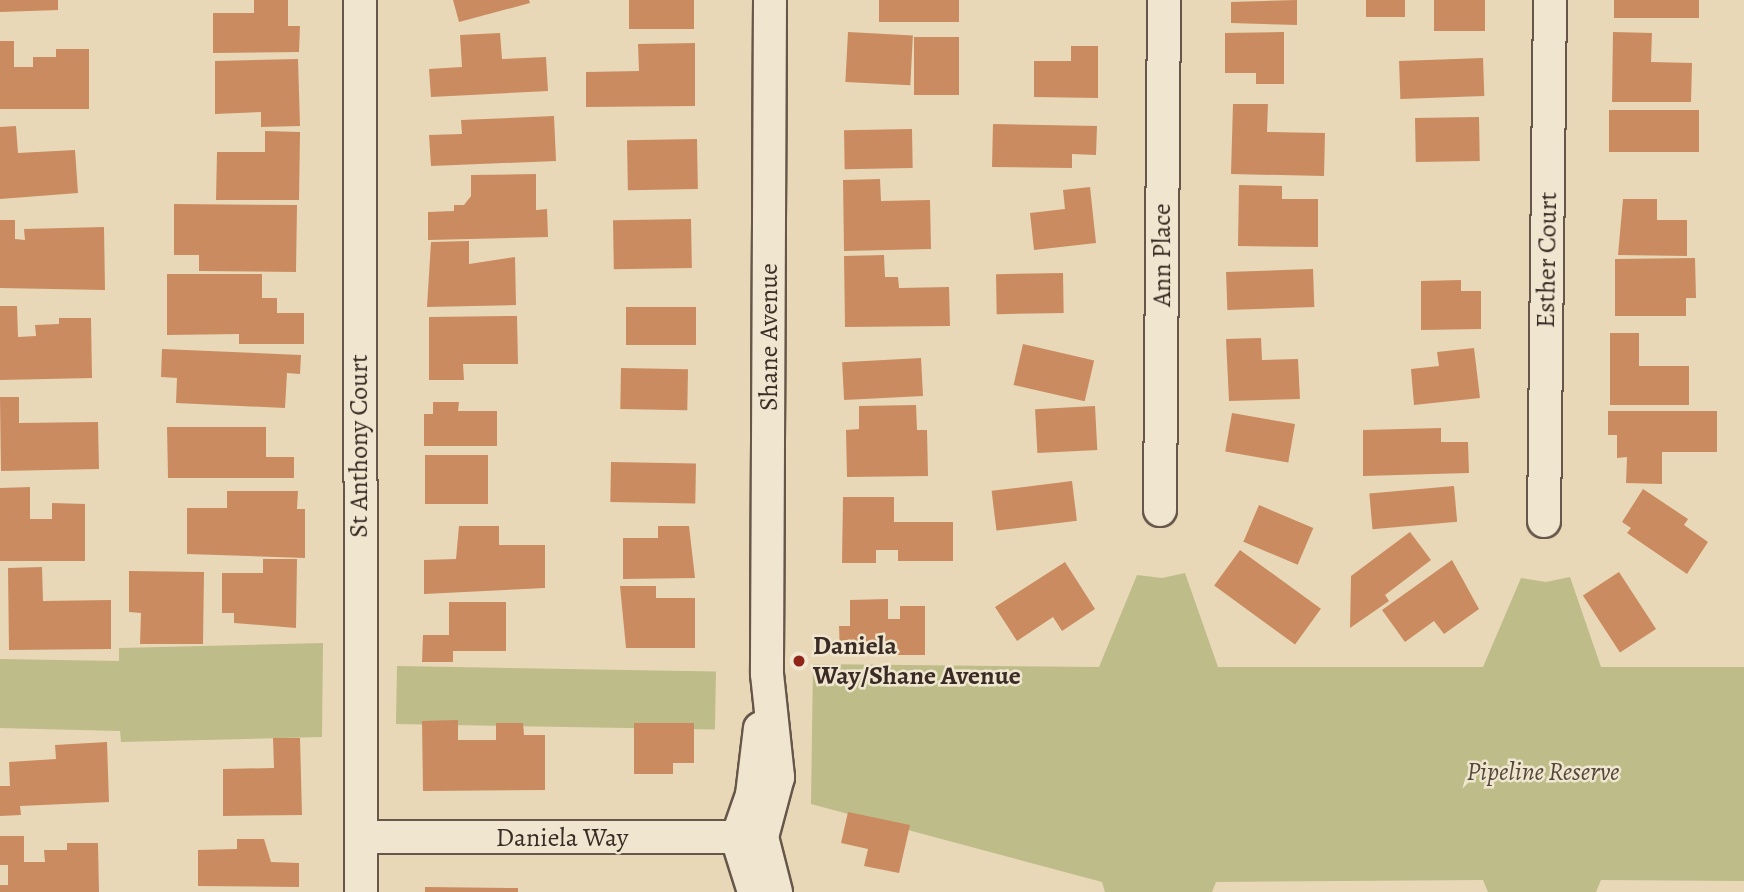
<!DOCTYPE html>
<style>
body{margin:0}
#map{position:relative;width:1744px;height:892px;overflow:hidden;background:#e8d8b7;font-family:Alegreya,serif}
div>[style]{position:absolute}
.green>*{inset:0;background:#bebc89;transform-origin:0 0}
.building>*{inset:0;background:#ca8b61;transform-origin:0 0}
.roads{filter:drop-shadow(2px 0 #66574a) drop-shadow(-2px 0 #66574a) drop-shadow(0 2px #66574a) drop-shadow(0 -2px #66574a)}
.minor>*{height:32px;margin:-16px;padding:0 16px;transform-origin:16px;border-radius:16px;background:#f0e6d0}
.dots>*{width:19px;height:19px;translate:-50% -50%;box-sizing:border-box;border:4px solid #f0e6d0;border-radius:50%}
span{translate:-50% -50%;white-space:nowrap;text-align:center;line-height:1.15;-webkit-text-stroke:5px #f0e6d0;paint-order:stroke}
.street-label{font-size:26px;color:#3a2c25}
.poi-label{font-size:26px;color:#3a2c25;font-weight:700}
.left{translate:0 -50%;text-align:left}
.park-label{font-size:26px;color:#544939;font-style:italic}
</style>
<div id="map">
<div class="green">
<i style="clip-path:polygon(1185px 573px,1218px 667px,1483px 667px,1521px 578px,1546px 582px,1570px 577px,1601px 667px,1744px 667px,1744px 881px,1601px 880px,1596px 892px,1488px 892px,1483px 880px,1216px 882px,1212px 892px,1105px 892px,1102px 882px,811px 804px,813px 664px,1099px 667px,1137px 575px,1162px 578px)"></i>
<i style="clip-path:polygon(323px 643px,322px 737px,121px 742px,120px 731px,0 728px,0 659px,119px 661px,119px 648px)"></i>
<i style="left:397px;top:666px;width:319px;height:58px;rotate:1deg"></i>
</div>
<div class="building">
<i style="clip-path:polygon(0 0,58px 0,58px 10px,0 12px)"></i>
<i style="clip-path:polygon(254px 0,288px 0,288px 26px,300px 26px,299px 52px,213px 53px,213px 13px,254px 13px)"></i>
<i style="clip-path:polygon(453px 0,529px 0,530px 3px,459px 22px)"></i>
<i style="left:629px;top:0;width:65px;height:29px"></i>
<i style="left:879px;top:0;width:80px;height:22px"></i>
<i style="clip-path:polygon(1297px 0,1297px 25px,1231px 23px,1231px 2px)"></i>
<i style="left:1366px;top:0;width:39px;height:17px"></i>
<i style="left:1434px;top:0;width:51px;height:31px"></i>
<i style="left:1614px;top:0;width:85px;height:18px"></i>
<i style="left:848px;top:32px;width:65px;height:50px;rotate:3deg"></i>
<i style="clip-path:polygon(1284px 32px,1284px 84px,1256px 84px,1256px 73px,1225px 73px,1225px 33px)"></i>
<i style="clip-path:polygon(1613px 32px,1652px 33px,1651px 62px,1692px 63px,1691px 102px,1612px 102px)"></i>
<i style="clip-path:polygon(500px 33px,502px 59px,546px 57px,548px 91px,431px 97px,429px 69px,462px 67px,460px 35px)"></i>
<i style="left:914px;top:37px;width:45px;height:58px"></i>
<i style="clip-path:polygon(0 41px,14px 41px,14px 67px,33px 67px,33px 57px,56px 57px,56px 49px,89px 49px,89px 109px,0 109px)"></i>
<i style="clip-path:polygon(695px 43px,695px 106px,586px 107px,586px 72px,639px 71px,638px 44px)"></i>
<i style="clip-path:polygon(1071px 46px,1098px 46px,1098px 98px,1034px 97px,1034px 61px,1071px 61px)"></i>
<i style="left:1483px;top:58px;width:38px;height:84px;rotate:88deg"></i>
<i style="clip-path:polygon(298px 59px,300px 126px,261px 127px,261px 112px,215px 114px,215px 61px)"></i>
<i style="clip-path:polygon(1233px 104px,1268px 104px,1267px 132px,1325px 133px,1324px 176px,1231px 174px)"></i>
<i style="left:1609px;top:110px;width:90px;height:42px"></i>
<i style="clip-path:polygon(554px 116px,556px 161px,431px 166px,429px 135px,462px 134px,461px 120px)"></i>
<i style="left:1479px;top:117px;width:44px;height:64px;rotate:89deg"></i>
<i style="clip-path:polygon(993px 124px,1097px 126px,1096px 155px,1072px 154px,1072px 168px,992px 167px)"></i>
<i style="clip-path:polygon(16px 126px,18px 153px,75px 150px,78px 193px,0 199px,0 127px)"></i>
<i style="left:912px;top:129px;width:39px;height:68px;rotate:89deg"></i>
<i style="clip-path:polygon(265px 131px,300px 132px,299px 200px,216px 200px,217px 152px,265px 152px)"></i>
<i style="left:697px;top:139px;width:50px;height:70px;rotate:89deg"></i>
<i style="clip-path:polygon(536px 174px,536px 210px,547px 209px,548px 237px,428px 240px,428px 212px,454px 211px,454px 205px,464px 205px,471px 196px,471px 175px)"></i>
<i style="clip-path:polygon(880px 179px,881px 201px,930px 200px,931px 249px,844px 251px,843px 180px)"></i>
<i style="clip-path:polygon(1239px 185px,1282px 186px,1282px 199px,1318px 199px,1318px 247px,1238px 246px)"></i>
<i style="clip-path:polygon(1090px 187px,1096px 243px,1034px 250px,1030px 213px,1065px 209px,1063px 190px)"></i>
<i style="clip-path:polygon(1623px 199px,1657px 199px,1657px 220px,1687px 220px,1687px 256px,1618px 255px)"></i>
<i style="clip-path:polygon(174px 204px,297px 205px,296px 272px,199px 271px,199px 255px,174px 255px)"></i>
<i style="left:691px;top:219px;width:49px;height:78px;rotate:89deg"></i>
<i style="clip-path:polygon(0 220px,15px 220px,15px 239px,25px 240px,24px 229px,104px 227px,105px 290px,0 288px)"></i>
<i style="clip-path:polygon(469px 241px,469px 264px,515px 257px,516px 305px,427px 307px,431px 242px)"></i>
<i style="clip-path:polygon(884px 255px,885px 277px,898px 277px,899px 288px,949px 287px,950px 326px,845px 327px,844px 256px)"></i>
<i style="clip-path:polygon(1695px 258px,1696px 298px,1686px 298px,1686px 316px,1615px 316px,1615px 259px)"></i>
<i style="left:1313px;top:269px;width:38px;height:87px;rotate:88deg"></i>
<i style="left:1063px;top:273px;width:40px;height:67px;rotate:89deg"></i>
<i style="clip-path:polygon(167px 274px,262px 274px,262px 298px,277px 298px,277px 313px,304px 313px,304px 344px,239px 344px,239px 334px,167px 335px)"></i>
<i style="clip-path:polygon(1461px 280px,1461px 291px,1481px 291px,1481px 329px,1421px 330px,1421px 281px)"></i>
<i style="clip-path:polygon(0 306px,17px 306px,18px 337px,36px 336px,35px 325px,59px 324px,59px 318px,91px 318px,92px 378px,0 380px)"></i>
<i style="left:626px;top:307px;width:70px;height:38px"></i>
<i style="clip-path:polygon(517px 316px,518px 364px,463px 364px,464px 380px,429px 380px,429px 317px)"></i>
<i style="clip-path:polygon(1610px 333px,1639px 333px,1639px 366px,1689px 366px,1689px 405px,1610px 405px)"></i>
<i style="clip-path:polygon(1261px 338px,1262px 360px,1298px 359px,1300px 399px,1229px 401px,1226px 339px)"></i>
<i style="left:1023px;top:344px;width:73px;height:42px;rotate:13deg"></i>
<i style="clip-path:polygon(1474px 348px,1480px 398px,1414px 405px,1411px 369px,1439px 366px,1437px 352px)"></i>
<i style="clip-path:polygon(162px 349px,301px 355px,300px 374px,287px 373px,285px 408px,176px 403px,177px 378px,161px 377px)"></i>
<i style="left:921px;top:358px;width:38px;height:79px;rotate:87deg"></i>
<i style="left:621px;top:368px;width:67px;height:41px;rotate:1deg"></i>
<i style="clip-path:polygon(0 397px,19px 397px,19px 423px,98px 422px,99px 469px,1px 471px)"></i>
<i style="clip-path:polygon(433px 402px,459px 402px,458px 411px,497px 411px,497px 446px,424px 446px,424px 414px,433px 414px)"></i>
<i style="clip-path:polygon(916px 405px,917px 430px,927px 430px,928px 476px,847px 477px,846px 430px,859px 429px,859px 406px)"></i>
<i style="left:1095px;top:406px;width:44px;height:60px;rotate:87deg"></i>
<i style="clip-path:polygon(1608px 411px,1717px 411px,1717px 452px,1662px 452px,1662px 484px,1626px 483px,1627px 457px,1617px 458px,1617px 435px,1608px 435px)"></i>
<i style="left:1232px;top:413px;width:64px;height:39px;rotate:10deg"></i>
<i style="clip-path:polygon(167px 427px,266px 427px,266px 457px,294px 457px,294px 478px,168px 478px)"></i>
<i style="clip-path:polygon(1441px 428px,1441px 442px,1468px 442px,1469px 473px,1363px 476px,1363px 430px)"></i>
<i style="left:425px;top:455px;width:63px;height:49px"></i>
<i style="left:611px;top:462px;width:85px;height:40px;rotate:1deg"></i>
<i style="left:1072px;top:481px;width:40px;height:81px;rotate:83deg"></i>
<i style="left:1454px;top:486px;width:36px;height:85px;rotate:85deg"></i>
<i style="clip-path:polygon(30px 487px,30px 519px,52px 519px,52px 503px,85px 504px,85px 561px,0 561px,0 488px)"></i>
<i style="clip-path:polygon(1643px 489px,1688px 519px,1684px 525px,1708px 542px,1687px 574px,1627px 533px,1631px 528px,1622px 522px)"></i>
<i style="clip-path:polygon(227px 491px,298px 491px,297px 509px,305px 509px,305px 558px,187px 554px,187px 508px,227px 508px)"></i>
<i style="clip-path:polygon(843px 497px,894px 497px,894px 522px,953px 522px,953px 561px,898px 561px,898px 550px,876px 550px,876px 563px,842px 563px)"></i>
<i style="left:1259px;top:505px;width:59px;height:40px;rotate:23deg"></i>
<i style="clip-path:polygon(459px 526px,499px 526px,499px 545px,545px 545px,545px 588px,424px 594px,424px 560px,456px 559px)"></i>
<i style="clip-path:polygon(658px 526px,689px 526px,695px 578px,623px 579px,623px 538px,658px 538px)"></i>
<i style="clip-path:polygon(1410px 532px,1431px 560px,1385px 595px,1389px 601px,1350px 628px,1351px 576px)"></i>
<i style="left:1240px;top:550px;width:100px;height:44px;rotate:36deg"></i>
<i style="clip-path:polygon(263px 559px,297px 559px,296px 628px,234px 623px,234px 613px,222px 613px,222px 573px,263px 573px)"></i>
<i style="clip-path:polygon(1452px 560px,1479px 609px,1444px 634px,1434px 621px,1405px 642px,1382px 610px)"></i>
<i style="clip-path:polygon(1065px 562px,1095px 609px,1062px 631px,1053px 617px,1017px 641px,995px 607px)"></i>
<i style="clip-path:polygon(42px 567px,43px 601px,111px 600px,111px 649px,9px 650px,8px 568px)"></i>
<i style="clip-path:polygon(129px 571px,204px 572px,203px 644px,140px 644px,141px 613px,129px 612px)"></i>
<i style="left:1619px;top:572px;width:68px;height:43px;rotate:57deg"></i>
<i style="clip-path:polygon(620px 586px,656px 586px,656px 598px,695px 598px,695px 648px,626px 648px)"></i>
<i style="clip-path:polygon(888px 599px,888px 619px,900px 619px,900px 606px,925px 606px,925px 655px,840px 655px,839px 626px,850px 626px,850px 600px)"></i>
<i style="clip-path:polygon(449px 602px,506px 602px,506px 651px,453px 651px,453px 662px,422px 662px,423px 635px,449px 635px)"></i>
<i style="clip-path:polygon(458px 720px,458px 740px,496px 740px,496px 723px,523px 723px,524px 735px,545px 735px,545px 790px,423px 791px,422px 721px)"></i>
<i style="clip-path:polygon(634px 723px,694px 723px,694px 763px,673px 763px,673px 774px,634px 774px)"></i>
<i style="clip-path:polygon(273px 738px,300px 738px,302px 815px,223px 816px,223px 769px,274px 768px)"></i>
<i style="clip-path:polygon(107px 742px,109px 802px,20px 806px,21px 815px,0 816px,0 786px,10px 786px,9px 762px,56px 759px,55px 745px)"></i>
<i style="clip-path:polygon(848px 812px,910px 825px,899px 873px,864px 866px,868px 849px,841px 843px)"></i>
<i style="clip-path:polygon(0 836px,24px 836px,24px 862px,45px 862px,44px 850px,67px 850px,67px 843px,98px 843px,99px 892px,0 892px,0 885px,8px 885px,8px 865px,0 865px)"></i>
<i style="clip-path:polygon(237px 839px,264px 839px,271px 862px,299px 863px,299px 887px,198px 886px,198px 850px,237px 849px)"></i>
<i style="clip-path:polygon(425px 887px,518px 888px,518px 892px,425px 892px)"></i>
</div>
<div class="roads">
<div class="minor">
<i style="left:360px;top:0;width:892px;rotate:89.94deg"></i>
<i style="left:770px;top:0;width:674px;rotate:90.26deg"></i>
<i style="left:767px;top:674px;width:104px;rotate:83.9deg"></i>
<i style="left:778px;top:777px;width:62px;rotate:104.9deg"></i>
<i style="left:762px;top:837px;width:57px;rotate:75.7deg"></i>
<i style="left:1160px;top:510px;width:510px;rotate:-89.55deg"></i>
<i style="left:1544px;top:521px;width:521px;rotate:-89.34deg"></i>
<i style="left:361px;top:837px;width:401px"></i>
<i style="left:754px;top:892px;width:57px;rotate:-107.5deg"></i>
<i style="left:737px;top:838px;width:46px;rotate:-70.8deg"></i>
<i style="left:752px;top:795px;width:67px;rotate:-83.2deg"></i>
</div>
</div>
<div class="dots">
<i style="left:799px;top:661px;background:#8f2418"></i>
</div>
<div class="street-label">
<span style="left:1162px;top:255px;rotate:-90deg">Ann Place</span>
<span style="left:1547px;top:260px;rotate:-89deg">Esther Court</span>
<span style="left:769px;top:337px;rotate:-90deg">Shane Avenue</span>
<span style="left:359px;top:446px;rotate:-90deg">St Anthony Court</span>
<span style="left:562px;top:838px">Daniela Way</span>
</div>
<div class="poi-label">
<span class="left" style="left:813px;top:661px">Daniela<br>Way/Shane Avenue</span>
</div>
<div class="park-label">
<span style="left:1543px;top:772px">Pipeline Reserve</span>
</div>
</div>
